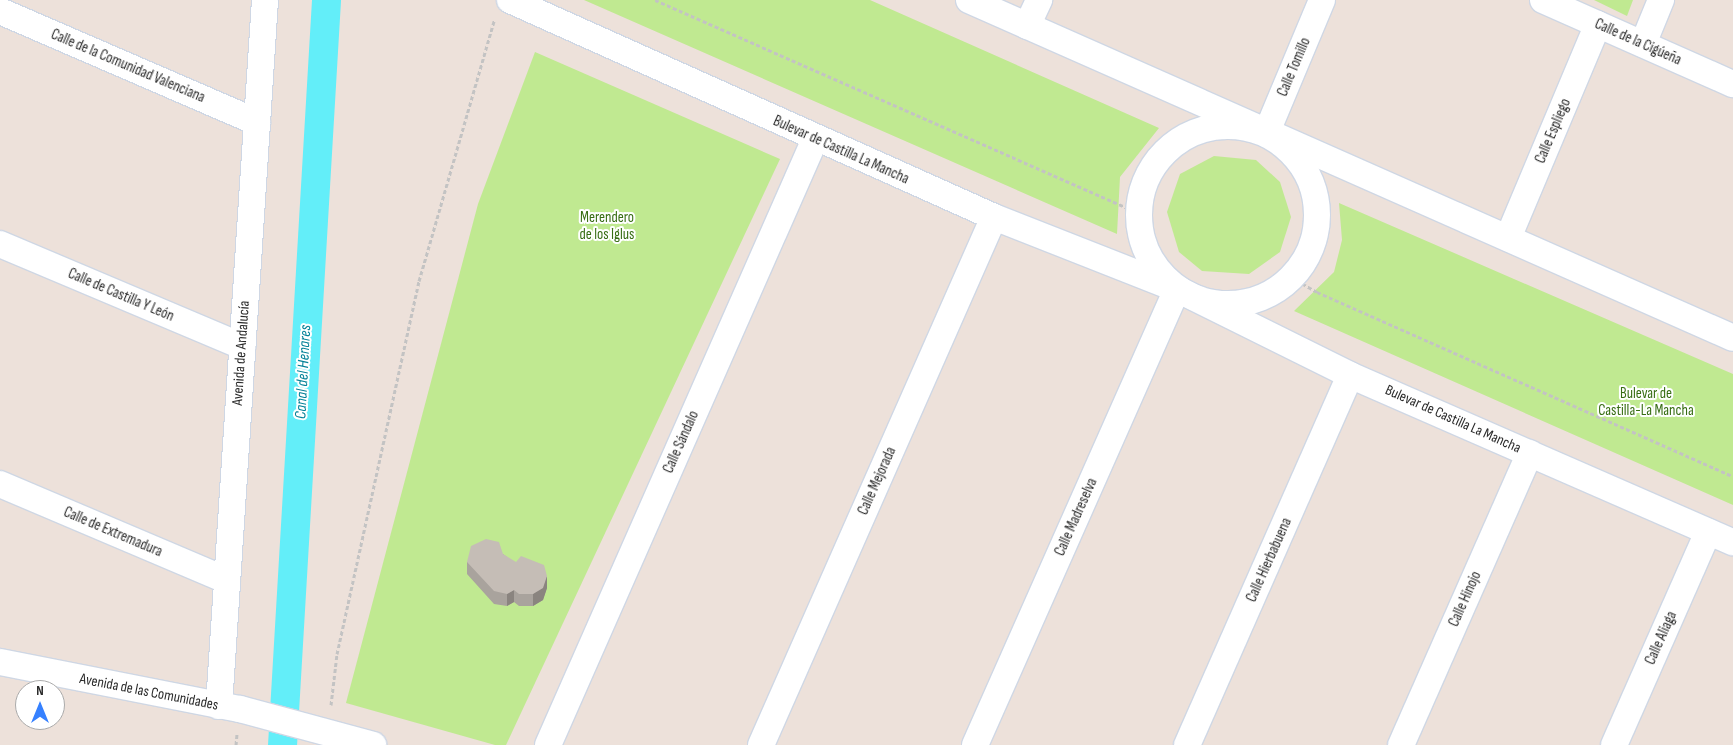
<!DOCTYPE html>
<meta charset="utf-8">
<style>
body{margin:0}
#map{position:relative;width:1733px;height:745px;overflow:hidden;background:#ede1da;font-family:"Sofia Sans Condensed",sans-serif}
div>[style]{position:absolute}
.green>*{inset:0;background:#c0e991}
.canal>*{height:29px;margin:-14.5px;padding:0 14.5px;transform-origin:14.5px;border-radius:14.5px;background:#63eef9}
.path>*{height:3px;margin-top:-1.5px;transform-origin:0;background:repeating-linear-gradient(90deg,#c3c3c3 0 4px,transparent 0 6.5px)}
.roads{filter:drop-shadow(1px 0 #cfd7e4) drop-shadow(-1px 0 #cfd7e4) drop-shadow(0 1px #cfd7e4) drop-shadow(0 -1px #cfd7e4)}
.street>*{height:26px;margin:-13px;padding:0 13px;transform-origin:13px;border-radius:13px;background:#fff}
.street>.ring{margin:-13px;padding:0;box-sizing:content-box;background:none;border:26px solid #fff;border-radius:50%}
.wall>*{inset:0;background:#a9a39d}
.shaded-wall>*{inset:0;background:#8a847f}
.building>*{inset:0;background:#c5bdb6}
span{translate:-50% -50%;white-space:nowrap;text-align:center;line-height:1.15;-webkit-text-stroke:4px #fff;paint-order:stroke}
.street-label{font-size:15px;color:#2a2a2a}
.park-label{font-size:15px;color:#376d13}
.water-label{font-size:16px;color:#038197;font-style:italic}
.north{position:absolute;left:15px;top:680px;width:50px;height:50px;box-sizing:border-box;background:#fff;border:1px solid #aaa;border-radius:50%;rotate:0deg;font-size:14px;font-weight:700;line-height:20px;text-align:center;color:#2a2a2a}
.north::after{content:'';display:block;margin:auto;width:18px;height:22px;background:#3681ff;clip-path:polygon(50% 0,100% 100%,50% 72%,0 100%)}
</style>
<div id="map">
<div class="green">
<i style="clip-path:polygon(584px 0,870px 0,1159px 128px,1120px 177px,1117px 234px)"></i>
<i style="clip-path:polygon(1594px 0,1633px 0,1627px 16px)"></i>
<i style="clip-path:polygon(535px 52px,780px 159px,506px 745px,495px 745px,346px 703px,478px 204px)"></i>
<i style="clip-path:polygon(1214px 156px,1256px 160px,1280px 182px,1291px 217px,1280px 252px,1249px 274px,1202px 271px,1179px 252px,1167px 212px,1180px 174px)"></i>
<i style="clip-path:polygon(1339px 203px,1733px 374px,1733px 505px,1294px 311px,1334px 272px,1342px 240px)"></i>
</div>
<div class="canal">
<i style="left:282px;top:745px;width:746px;rotate:-86.62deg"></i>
</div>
<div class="path">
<i style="left:655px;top:0;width:529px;rotate:23.75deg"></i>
<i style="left:1291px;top:277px;width:30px;rotate:30deg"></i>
<i style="left:1317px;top:292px;width:455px;rotate:23.9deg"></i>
<i style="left:331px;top:705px;width:51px;rotate:-83.3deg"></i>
<i style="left:337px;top:654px;width:382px;rotate:-77.6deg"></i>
<i style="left:419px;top:281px;width:271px;rotate:-73.9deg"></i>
<i style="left:236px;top:745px;width:11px;rotate:-85deg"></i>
</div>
<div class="roads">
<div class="street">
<i style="left:510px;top:0;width:530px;rotate:24.15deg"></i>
<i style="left:994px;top:217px;width:197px;rotate:21.5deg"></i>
<i style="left:1177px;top:289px;width:193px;rotate:26.4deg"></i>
<i style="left:1350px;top:375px;width:418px;rotate:23.6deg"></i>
<i style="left:969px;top:0;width:835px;rotate:23.86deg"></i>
<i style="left:1543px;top:0;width:208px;rotate:23.9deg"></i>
<i style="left:0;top:11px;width:280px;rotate:23.4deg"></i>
<i style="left:1027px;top:26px;width:29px;rotate:-65deg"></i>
<i style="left:1643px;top:44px;width:48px;rotate:-67.8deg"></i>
<i class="ring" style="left:1139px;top:126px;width:152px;height:152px"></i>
<i style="left:1266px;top:134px;width:145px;rotate:-67.3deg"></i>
<i style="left:1508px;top:238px;width:232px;rotate:-67.2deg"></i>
<i style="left:0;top:244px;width:263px;rotate:22.9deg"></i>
<i style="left:0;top:484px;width:246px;rotate:23deg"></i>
<i style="left:0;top:662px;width:245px;rotate:11.1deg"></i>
<i style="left:240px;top:709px;width:138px;rotate:15.1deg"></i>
<i style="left:219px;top:706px;width:707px;rotate:-86.27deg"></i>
<i style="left:548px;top:745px;width:662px;rotate:-66.22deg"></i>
<i style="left:761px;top:745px;width:577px;rotate:-66.19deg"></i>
<i style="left:975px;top:745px;width:499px;rotate:-66.1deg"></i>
<i style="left:1187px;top:745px;width:404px;rotate:-66.2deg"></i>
<i style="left:1401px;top:745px;width:319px;rotate:-66.2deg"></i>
<i style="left:1614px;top:745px;width:233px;rotate:-66.2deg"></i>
</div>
</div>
<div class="wall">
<i style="clip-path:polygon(503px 554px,547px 588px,543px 600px,533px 606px,519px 606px,514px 602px,507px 606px,494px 604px,467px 574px,467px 562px)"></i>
</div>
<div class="shaded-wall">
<i style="clip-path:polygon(547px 576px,547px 588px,543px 600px,533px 606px,533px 594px)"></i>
<i style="clip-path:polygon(514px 590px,514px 602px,507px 606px,507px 594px)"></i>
</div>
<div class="building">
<i style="clip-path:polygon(486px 539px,499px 542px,503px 554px,516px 562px,521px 556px,544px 565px,547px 576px,543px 588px,533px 594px,519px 594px,514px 590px,507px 594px,494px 591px,467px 562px,471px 546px)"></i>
</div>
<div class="street-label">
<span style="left:1638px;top:42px;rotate:24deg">Calle de la Cigúeña</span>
<span style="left:128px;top:66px;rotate:23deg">Calle de la Comunidad Valenciana</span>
<span style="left:1294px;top:67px;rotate:-67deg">Calle Tomillo</span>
<span style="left:1553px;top:131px;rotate:-67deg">Calle Espliego</span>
<span style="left:841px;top:150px;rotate:24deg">Bulevar de Castilla La Mancha</span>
<span style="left:121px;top:295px;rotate:23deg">Calle de Castilla Y León</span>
<span style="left:241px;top:353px;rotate:-86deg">Avenida de Andalucía</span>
<span style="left:1453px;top:419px;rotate:24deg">Bulevar de Castilla La Mancha</span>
<span style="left:681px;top:442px;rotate:-66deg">Calle Sándalo</span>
<span style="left:877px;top:481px;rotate:-66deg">Calle Mejorada</span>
<span style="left:1076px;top:517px;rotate:-66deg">Calle Madreselva</span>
<span style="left:113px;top:532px;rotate:23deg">Calle de Extremadura</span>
<span style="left:1269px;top:560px;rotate:-66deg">Calle Hierbabuena</span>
<span style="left:1465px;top:599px;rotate:-66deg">Calle Hinojo</span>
<span style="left:1661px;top:638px;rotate:-66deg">Calle Aliaga</span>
<span style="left:149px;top:692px;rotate:11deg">Avenida de las Comunidades</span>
</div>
<div class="park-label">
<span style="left:607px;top:226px">Merendero<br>de los Iglus</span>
<span style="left:1646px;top:402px">Bulevar de<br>Castilla-La Mancha</span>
</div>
<div class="water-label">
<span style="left:304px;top:372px;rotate:-87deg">Canal del Henares</span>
</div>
<div class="north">N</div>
</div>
